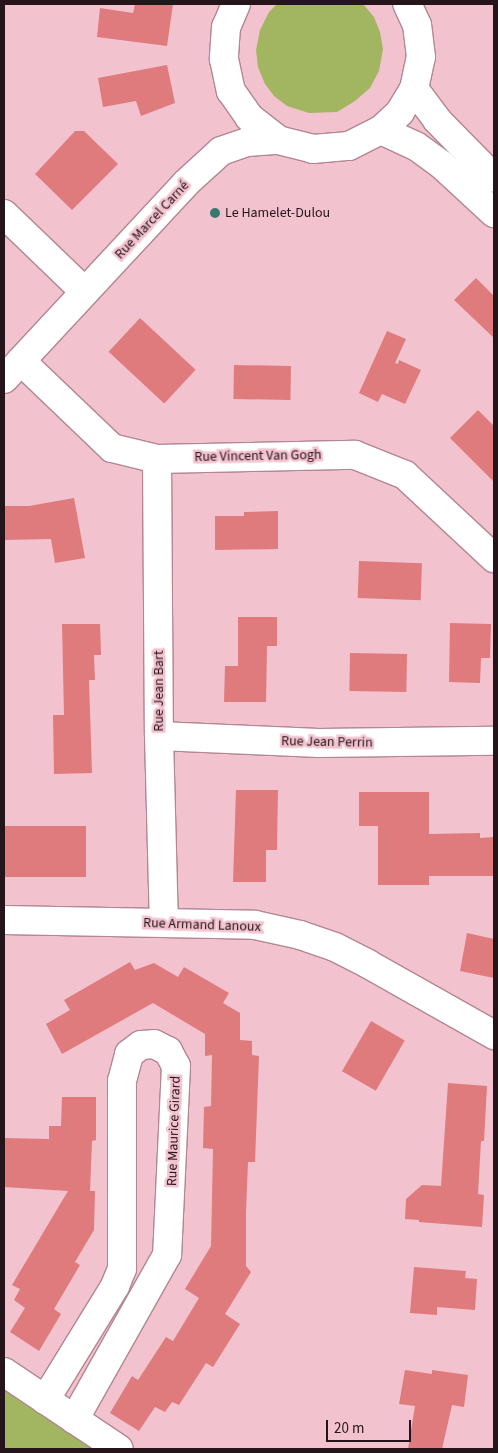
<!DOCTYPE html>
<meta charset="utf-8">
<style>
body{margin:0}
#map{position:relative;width:498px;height:1453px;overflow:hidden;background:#f2c2cf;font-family:"Source Sans 3",sans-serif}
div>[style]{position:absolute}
.green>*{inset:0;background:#a2b662}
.building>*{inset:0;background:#df7b7c;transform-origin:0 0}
.roads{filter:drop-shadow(1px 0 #b28692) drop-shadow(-1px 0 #b28692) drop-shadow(0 1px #b28692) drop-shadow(0 -1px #b28692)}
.minor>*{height:28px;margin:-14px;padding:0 14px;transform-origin:14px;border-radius:14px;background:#fff}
.dots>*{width:14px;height:14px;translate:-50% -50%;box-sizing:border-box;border:2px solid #f2c2cf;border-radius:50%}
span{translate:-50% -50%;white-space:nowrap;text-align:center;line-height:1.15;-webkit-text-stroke:5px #f2c2cf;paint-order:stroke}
.poi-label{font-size:14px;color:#251419}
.left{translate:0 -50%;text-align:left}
.street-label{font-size:14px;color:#251419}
.frame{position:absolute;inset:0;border:5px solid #251419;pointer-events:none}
.scale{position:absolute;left:326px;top:1420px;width:85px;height:22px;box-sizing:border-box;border:2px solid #251419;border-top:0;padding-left:6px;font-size:15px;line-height:18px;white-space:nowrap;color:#251419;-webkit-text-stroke:4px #f2c2cf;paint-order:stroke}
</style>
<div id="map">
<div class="green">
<i style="clip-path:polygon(277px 4px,363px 4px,374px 17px,380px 32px,383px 49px,379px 71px,370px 88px,355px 101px,337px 112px,309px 113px,287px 106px,274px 96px,265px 84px,258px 67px,256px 50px,260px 30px,269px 12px)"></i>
<i style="clip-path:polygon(4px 1389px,93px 1449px,4px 1449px)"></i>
</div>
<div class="building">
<i style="clip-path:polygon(135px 4px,173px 4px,167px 46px,97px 37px,100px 8px,133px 13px)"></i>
<i style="clip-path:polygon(167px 65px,175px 103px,141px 116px,136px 101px,103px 107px,98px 78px)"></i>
<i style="clip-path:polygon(75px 131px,84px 131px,118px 164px,72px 210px,35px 174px)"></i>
<i style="clip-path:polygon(476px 278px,494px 296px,494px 338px,454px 300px)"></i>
<i style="left:140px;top:318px;width:76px;height:46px;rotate:43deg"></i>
<i style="clip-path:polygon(387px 331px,406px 339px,395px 363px,398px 364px,399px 360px,421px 370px,405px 404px,382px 394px,378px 402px,359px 393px)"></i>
<i style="left:234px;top:365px;width:57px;height:34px;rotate:1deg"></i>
<i style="clip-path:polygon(478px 410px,494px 426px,494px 482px,450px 438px)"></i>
<i style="clip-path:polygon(74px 498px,85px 558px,55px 563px,51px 539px,4px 540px,4px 506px,29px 506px)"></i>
<i style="clip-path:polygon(278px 511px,278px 549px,215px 550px,215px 516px,244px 516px,244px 512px)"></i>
<i style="left:359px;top:561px;width:63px;height:37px;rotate:2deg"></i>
<i style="clip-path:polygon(238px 617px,277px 617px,277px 646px,267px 646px,266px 702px,224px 702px,225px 666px,238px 666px)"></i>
<i style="clip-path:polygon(450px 623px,491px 624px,490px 658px,481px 658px,480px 683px,449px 682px)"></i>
<i style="clip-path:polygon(62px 624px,100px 624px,101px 655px,94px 655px,95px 680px,89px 680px,92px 773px,54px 774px,53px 715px,64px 715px)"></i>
<i style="left:350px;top:653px;width:57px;height:38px;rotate:1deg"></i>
<i style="clip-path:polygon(236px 790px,278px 790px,277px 850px,266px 850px,266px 882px,233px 882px)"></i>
<i style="clip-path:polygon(359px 792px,429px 792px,429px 834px,480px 833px,480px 838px,494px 837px,494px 876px,429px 876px,429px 885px,378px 885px,378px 826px,359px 826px)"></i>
<i style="left:86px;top:826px;width:51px;height:82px;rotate:90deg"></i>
<i style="clip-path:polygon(467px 933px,494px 939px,494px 978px,460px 971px)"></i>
<i style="clip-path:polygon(130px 962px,135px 970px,154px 963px,178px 977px,184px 967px,229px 993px,223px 1003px,240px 1013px,240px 1040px,252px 1041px,252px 1055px,259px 1056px,255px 1162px,248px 1162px,246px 1212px,246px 1266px,251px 1272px,225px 1314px,240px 1324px,213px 1367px,206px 1363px,179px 1405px,172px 1402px,165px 1412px,155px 1407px,139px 1431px,110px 1413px,132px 1376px,138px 1380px,166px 1337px,173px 1341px,199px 1298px,185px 1289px,211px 1246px,213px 1149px,203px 1148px,204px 1107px,211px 1106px,212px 1055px,205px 1056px,205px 1034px,153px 1003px,62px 1054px,46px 1024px,70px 1010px,64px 1000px)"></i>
<i style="left:371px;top:1021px;width:39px;height:58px;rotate:30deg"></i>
<i style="clip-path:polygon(448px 1083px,487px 1086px,484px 1141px,481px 1141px,478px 1194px,484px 1195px,482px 1227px,419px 1222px,419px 1220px,405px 1219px,406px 1199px,422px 1185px,441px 1186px)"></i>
<i style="clip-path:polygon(62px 1097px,96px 1097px,96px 1140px,92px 1141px,90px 1191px,95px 1191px,94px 1230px,75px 1262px,80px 1265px,54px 1309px,61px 1314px,39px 1351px,10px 1332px,25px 1308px,14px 1300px,20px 1289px,12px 1285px,68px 1191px,4px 1187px,4px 1138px,49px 1139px,49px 1126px,61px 1126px)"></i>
<i style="clip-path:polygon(414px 1267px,466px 1271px,465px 1278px,477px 1279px,475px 1310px,437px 1307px,437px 1315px,410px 1313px)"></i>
<i style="clip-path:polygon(405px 1370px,432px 1374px,432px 1370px,468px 1375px,464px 1407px,452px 1405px,442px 1449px,408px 1449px,415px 1406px,399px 1404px)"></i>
</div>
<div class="roads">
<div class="minor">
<i style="left:236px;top:4px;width:25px;rotate:113deg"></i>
<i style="left:226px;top:27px;width:32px;rotate:94deg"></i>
<i style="left:224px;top:59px;width:33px;rotate:78deg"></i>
<i style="left:231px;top:91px;width:32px;rotate:55deg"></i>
<i style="left:249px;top:117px;width:37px;rotate:38deg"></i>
<i style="left:278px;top:140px;width:36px;rotate:14deg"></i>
<i style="left:313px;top:149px;width:36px;rotate:-5deg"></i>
<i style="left:349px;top:146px;width:36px;rotate:-27deg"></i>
<i style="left:381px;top:130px;width:26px;rotate:-43deg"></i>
<i style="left:400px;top:112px;width:27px;rotate:-59deg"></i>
<i style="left:414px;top:89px;width:33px;rotate:-78deg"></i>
<i style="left:421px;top:57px;width:32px;rotate:-97deg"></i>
<i style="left:417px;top:25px;width:23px;rotate:-115deg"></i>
<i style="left:414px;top:89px;width:39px;rotate:53deg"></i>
<i style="left:437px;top:120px;width:81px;rotate:45.5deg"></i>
<i style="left:381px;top:130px;width:38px;rotate:25deg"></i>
<i style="left:416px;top:146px;width:32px;rotate:36deg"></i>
<i style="left:442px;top:165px;width:71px;rotate:42.7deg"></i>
<i style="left:4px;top:214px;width:112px;rotate:43.9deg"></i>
<i style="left:21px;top:361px;width:126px;rotate:43.7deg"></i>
<i style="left:112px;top:448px;width:46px;rotate:13.7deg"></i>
<i style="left:157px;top:459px;width:198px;rotate:-1.2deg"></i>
<i style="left:355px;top:455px;width:54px;rotate:21.8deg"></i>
<i style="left:405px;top:475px;width:122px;rotate:43deg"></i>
<i style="left:4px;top:379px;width:267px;rotate:-47.1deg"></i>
<i style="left:186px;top:183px;width:47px;rotate:-42.4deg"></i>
<i style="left:221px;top:151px;width:28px;rotate:-19deg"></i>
<i style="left:247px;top:142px;width:31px;rotate:-4deg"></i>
<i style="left:157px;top:459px;width:277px;rotate:89.6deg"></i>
<i style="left:159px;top:736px;width:186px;rotate:88.5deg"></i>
<i style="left:159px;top:736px;width:160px;rotate:2.5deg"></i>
<i style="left:319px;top:743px;width:175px;rotate:-0.7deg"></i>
<i style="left:4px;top:920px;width:251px;rotate:1.1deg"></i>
<i style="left:255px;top:925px;width:46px;rotate:12.5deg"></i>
<i style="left:300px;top:935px;width:37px;rotate:19deg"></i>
<i style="left:335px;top:947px;width:37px;rotate:27deg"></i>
<i style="left:368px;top:964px;width:145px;rotate:29.4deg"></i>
<i style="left:4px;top:1372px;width:138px;rotate:33.8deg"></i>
<i style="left:45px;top:1400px;width:134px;rotate:-58.4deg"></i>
<i style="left:115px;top:1286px;width:18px;rotate:-68deg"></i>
<i style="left:122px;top:1269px;width:188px;rotate:-90deg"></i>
<i style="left:122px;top:1081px;width:28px;rotate:-75deg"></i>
<i style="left:129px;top:1054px;width:15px;rotate:-37deg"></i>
<i style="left:141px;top:1045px;width:13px;rotate:-4deg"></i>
<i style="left:154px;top:1044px;width:16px;rotate:27deg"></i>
<i style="left:168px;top:1051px;width:17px;rotate:62deg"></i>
<i style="left:176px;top:1066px;width:189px;rotate:92.7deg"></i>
<i style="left:167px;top:1255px;width:189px;rotate:119.4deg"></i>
</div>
</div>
<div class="dots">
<i style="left:215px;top:213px;background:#367a6e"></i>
</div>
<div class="poi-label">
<span class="left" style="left:225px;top:213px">Le Hamelet-Dulou</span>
</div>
<div class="street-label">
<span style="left:152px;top:220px;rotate:-47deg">Rue Marcel Carné</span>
<span style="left:258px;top:456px;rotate:-1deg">Rue Vincent Van Gogh</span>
<span style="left:159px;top:691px;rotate:-90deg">Rue Jean Bart</span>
<span style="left:327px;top:742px;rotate:1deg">Rue Jean Perrin</span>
<span style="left:202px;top:925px;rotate:2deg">Rue Armand Lanoux</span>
<span style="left:174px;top:1131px;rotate:-88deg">Rue Maurice Girard</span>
</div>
<div class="frame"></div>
<div class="scale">20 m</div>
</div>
